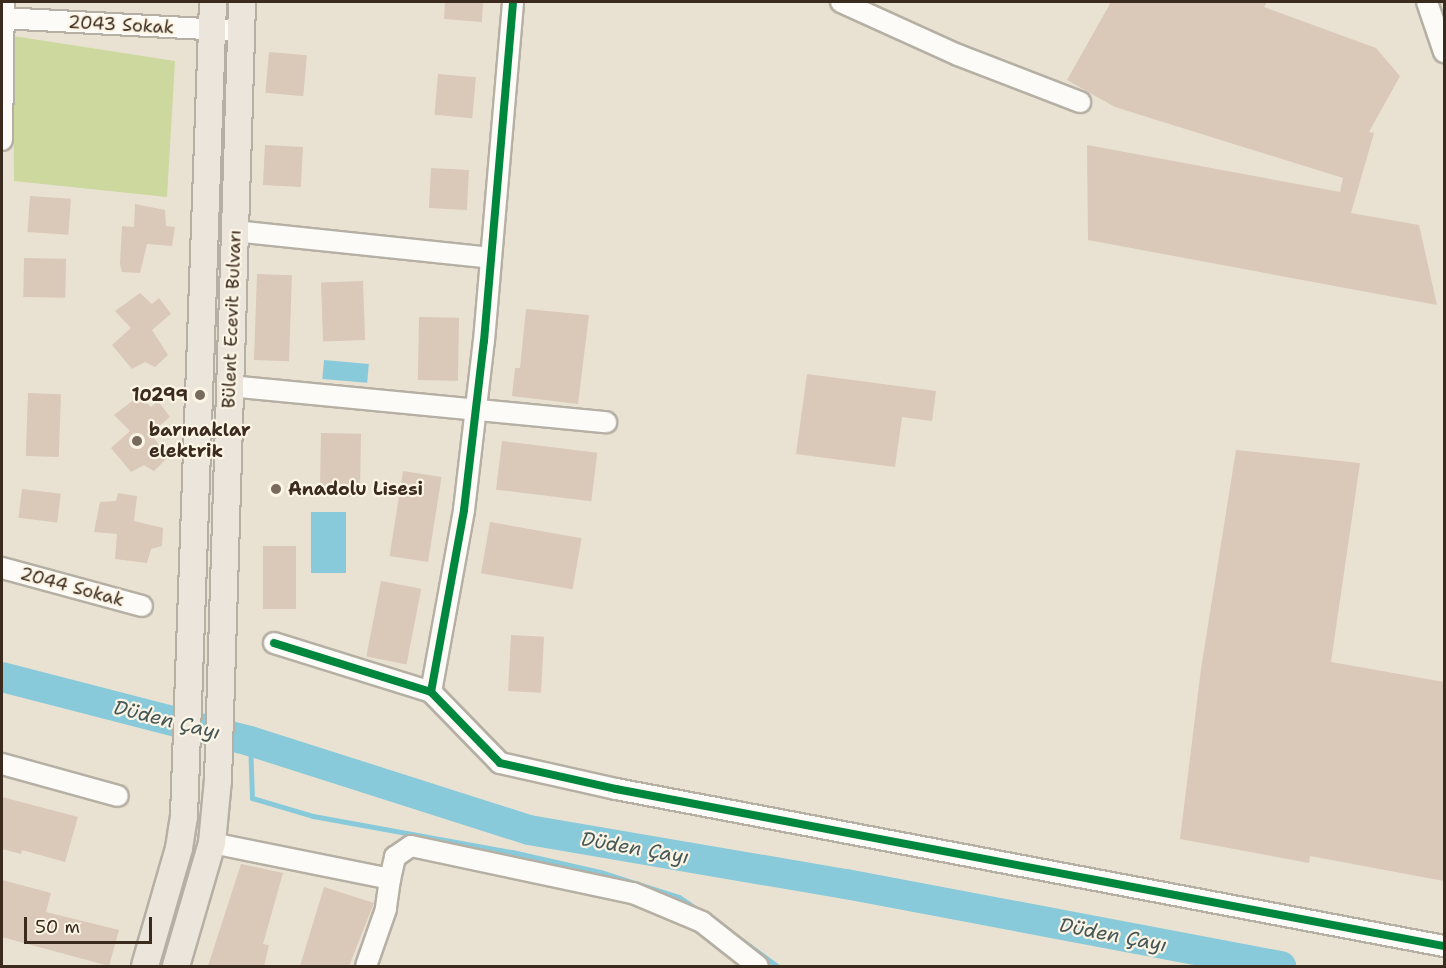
<!DOCTYPE html>
<meta charset="utf-8">
<style>
body{margin:0}
#map{position:relative;width:1446px;height:968px;overflow:hidden;background:#e9e2d2;font-family:"Shantell Sans",sans-serif}
div>[style]{position:absolute}
.green>*{inset:0;background:#ccd89e}
.water>*{inset:0;background:#89cada;transform-origin:0 0}
.stream>*{height:5px;margin:-2.5px;padding:0 2.5px;transform-origin:2.5px;border-radius:2.5px;background:#89cada}
.river>*{height:30px;margin:-15px;padding:0 15px;transform-origin:15px;border-radius:15px;background:#89cada}
.building>*{inset:0;background:#dac8b8;transform-origin:0 0}
.roads{filter:drop-shadow(2px 0 #b5afa4) drop-shadow(-2px 0 #b5afa4) drop-shadow(0 2px #b5afa4) drop-shadow(0 -2px #b5afa4)}
.minor>*{height:20px;margin:-10px;padding:0 10px;transform-origin:10px;border-radius:10px;background:#fcfbf8}
.major>*{height:26px;margin:-13px;padding:0 13px;transform-origin:13px;border-radius:13px;background:#ece5db}
.cycleway>*{height:8px;margin:-4px;padding:0 4px;transform-origin:4px;border-radius:4px;background:#00873e}
.dots>*{width:16px;height:16px;translate:-50% -50%;box-sizing:border-box;border:3px solid #fcf5e5;border-radius:50%}
span{translate:-50% -50%;white-space:nowrap;text-align:center;line-height:1.15;-webkit-text-stroke:4.5px #fcf5e5;paint-order:stroke}
.street-label{font-size:18px;color:#3b2a1e}
.poi-label{font-size:18px;color:#3b2a1e;font-weight:700}
.right{translate:-100% -50%;text-align:right}
.left{translate:0 -50%;text-align:left}
.water-label{font-size:20px;color:#465758;font-style:italic}
.frame{position:absolute;inset:0;border:3px solid #3b2a1e;pointer-events:none}
.scale{position:absolute;left:24px;top:917px;width:128px;height:27px;box-sizing:border-box;border:3px solid #3b2a1e;border-top:0;padding-left:8px;font-size:18px;line-height:21px;white-space:nowrap;color:#3b2a1e;-webkit-text-stroke:4px #fcf5e5;paint-order:stroke}
</style>
<div id="map">
<div class="green">
<i style="clip-path:polygon(13px 36px,175px 61px,167px 197px,14px 181px)"></i>
</div>
<div class="water">
<i style="left:324px;top:360px;width:45px;height:19px;rotate:5deg"></i>
<i style="left:311px;top:512px;width:35px;height:61px"></i>
</div>
<div class="stream">
<i style="left:250px;top:741px;width:57px;rotate:88deg"></i>
<i style="left:252px;top:798px;width:64px;rotate:16.4deg"></i>
<i style="left:313px;top:816px;width:202px;rotate:10.3deg"></i>
<i style="left:512px;top:852px;width:90px;rotate:12.8deg"></i>
<i style="left:600px;top:872px;width:83px;rotate:17.6deg"></i>
<i style="left:679px;top:897px;width:29px;rotate:34deg"></i>
<i style="left:721px;top:925px;width:69px;rotate:36.2deg"></i>
</div>
<div class="river">
<i style="left:2px;top:677px;width:256px;rotate:14.5deg"></i>
<i style="left:250px;top:741px;width:293px;rotate:17.7deg"></i>
<i style="left:529px;top:830px;width:322px;rotate:9.7deg"></i>
<i style="left:846px;top:884px;width:443px;rotate:10.7deg"></i>
</div>
<div class="building">
<i style="clip-path:polygon(445px 2px,483px 2px,482px 22px,444px 19px)"></i>
<i style="clip-path:polygon(1111px 2px,1267px 2px,1264px 7px,1376px 48px,1400px 76px,1369px 132px,1374px 133px,1351px 213px,1419px 225px,1437px 305px,1088px 240px,1087px 145px,1340px 192px,1343px 178px,1115px 107px,1067px 80px)"></i>
<i style="left:269px;top:52px;width:38px;height:41px;rotate:5deg"></i>
<i style="left:438px;top:74px;width:38px;height:41px;rotate:5deg"></i>
<i style="left:265px;top:145px;width:38px;height:40px;rotate:3deg"></i>
<i style="left:431px;top:168px;width:38px;height:40px;rotate:3deg"></i>
<i style="left:30px;top:196px;width:41px;height:36px;rotate:4deg"></i>
<i style="clip-path:polygon(135px 204px,165px 210px,166px 226px,175px 227px,172px 246px,147px 244px,140px 273px,122px 272px,120px 264px,122px 226px,134px 227px)"></i>
<i style="left:24px;top:258px;width:42px;height:39px;rotate:1deg"></i>
<i style="left:257px;top:274px;width:35px;height:86px;rotate:2deg"></i>
<i style="left:363px;top:281px;width:59px;height:42px;rotate:88deg"></i>
<i style="clip-path:polygon(140px 293px,152px 304px,159px 298px,171px 314px,152px 330px,168px 355px,155px 367px,145px 362px,132px 369px,112px 345px,131px 328px,115px 311px)"></i>
<i style="clip-path:polygon(526px 309px,589px 315px,578px 404px,512px 396px,515px 368px,520px 368px)"></i>
<i style="left:419px;top:317px;width:40px;height:63px;rotate:1deg"></i>
<i style="clip-path:polygon(807px 374px,936px 391px,932px 421px,902px 417px,895px 467px,796px 454px)"></i>
<i style="left:28px;top:393px;width:33px;height:63px;rotate:2deg"></i>
<i style="clip-path:polygon(139px 396px,151px 407px,158px 401px,170px 417px,151px 433px,167px 458px,154px 471px,144px 465px,131px 472px,111px 448px,130px 431px,114px 415px)"></i>
<i style="left:321px;top:433px;width:40px;height:63px;rotate:1deg"></i>
<i style="left:502px;top:441px;width:96px;height:49px;rotate:7deg"></i>
<i style="clip-path:polygon(1236px 450px,1360px 463px,1331px 662px,1444px 682px,1444px 881px,1310px 856px,1309px 863px,1180px 839px,1201px 669px)"></i>
<i style="left:403px;top:471px;width:39px;height:86px;rotate:9deg"></i>
<i style="left:22px;top:489px;width:39px;height:29px;rotate:7deg"></i>
<i style="clip-path:polygon(118px 493px,137px 496px,134px 521px,163px 528px,162px 546px,151px 549px,147px 563px,115px 559px,117px 534px,94px 532px,100px 502px,116px 501px)"></i>
<i style="left:490px;top:522px;width:93px;height:52px;rotate:10deg"></i>
<i style="left:263px;top:546px;width:33px;height:63px"></i>
<i style="left:381px;top:581px;width:41px;height:77px;rotate:11deg"></i>
<i style="left:511px;top:635px;width:33px;height:56px;rotate:3deg"></i>
<i style="clip-path:polygon(2px 797px,78px 817px,65px 862px,22px 850px,21px 854px,2px 849px)"></i>
<i style="clip-path:polygon(241px 864px,283px 873px,263px 944px,269px 945px,264px 966px,208px 966px)"></i>
<i style="clip-path:polygon(2px 880px,51px 893px,46px 912px,119px 930px,109px 966px,2px 937px)"></i>
<i style="clip-path:polygon(324px 887px,374px 903px,349px 966px,300px 966px)"></i>
</div>
<div class="roads">
<div class="minor">
<i style="left:841px;top:2px;width:128px;rotate:24.4deg"></i>
<i style="left:958px;top:55px;width:131px;rotate:21.1deg"></i>
<i style="left:1427px;top:2px;width:53px;rotate:71.2deg"></i>
<i style="left:2px;top:18px;width:239px;rotate:3.1deg"></i>
<i style="left:2px;top:140px;width:138px;rotate:-89.2deg"></i>
<i style="left:235px;top:231px;width:257px;rotate:6deg"></i>
<i style="left:229px;top:386px;width:379px;rotate:5.5deg"></i>
<i style="left:2px;top:568px;width:145px;rotate:15.2deg"></i>
<i style="left:274px;top:643px;width:164px;rotate:17.3deg"></i>
<i style="left:431px;top:692px;width:185px;rotate:-79.7deg"></i>
<i style="left:464px;top:510px;width:170px;rotate:-83.3deg"></i>
<i style="left:484px;top:341px;width:340px;rotate:-85.1deg"></i>
<i style="left:431px;top:692px;width:99px;rotate:45.8deg"></i>
<i style="left:500px;top:763px;width:119px;rotate:12.6deg"></i>
<i style="left:616px;top:789px;width:843px;rotate:10.74deg"></i>
<i style="left:2px;top:764px;width:120px;rotate:15.4deg"></i>
<i style="left:212px;top:843px;width:182px;rotate:11.4deg"></i>
<i style="left:390px;top:879px;width:30px;rotate:98deg"></i>
<i style="left:386px;top:909px;width:60px;rotate:109.3deg"></i>
<i style="left:390px;top:879px;width:23px;rotate:-77deg"></i>
<i style="left:395px;top:857px;width:19px;rotate:-35deg"></i>
<i style="left:411px;top:846px;width:227px;rotate:12deg"></i>
<i style="left:633px;top:893px;width:75px;rotate:22.8deg"></i>
<i style="left:702px;top:922px;width:71px;rotate:38.2deg"></i>
</div>
<div class="major">
<i style="left:145px;top:966px;width:123px;rotate:-73.9deg"></i>
<i style="left:179px;top:848px;width:32px;rotate:-81deg"></i>
<i style="left:184px;top:816px;width:815px;rotate:-87.96deg"></i>
<i style="left:176px;top:966px;width:128px;rotate:-73.7deg"></i>
<i style="left:212px;top:843px;width:63px;rotate:-84.6deg"></i>
<i style="left:218px;top:780px;width:778px;rotate:-88.23deg"></i>
</div>
</div>
<div class="cycleway">
<i style="left:274px;top:643px;width:164px;rotate:17.3deg"></i>
<i style="left:431px;top:692px;width:185px;rotate:-79.7deg"></i>
<i style="left:464px;top:510px;width:170px;rotate:-83.3deg"></i>
<i style="left:484px;top:341px;width:340px;rotate:-85.1deg"></i>
<i style="left:431px;top:692px;width:99px;rotate:45.8deg"></i>
<i style="left:500px;top:763px;width:119px;rotate:12.6deg"></i>
<i style="left:616px;top:789px;width:843px;rotate:10.74deg"></i>
</div>
<div class="dots">
<i style="left:200px;top:395px;background:#786a5d"></i>
<i style="left:137px;top:441px;background:#786a5d"></i>
<i style="left:276px;top:489px;background:#786a5d"></i>
</div>
<div class="street-label">
<span style="left:121px;top:25px;rotate:3deg">2043 Sokak</span>
<span style="left:232px;top:319px;rotate:-88deg">Bülent Ecevit Bulvarı</span>
<span style="left:72px;top:587px;rotate:15deg">2044 Sokak</span>
</div>
<div class="poi-label">
<span class="right" style="left:188px;top:395px">10299</span>
<span class="left" style="left:149px;top:441px">barınaklar<br>elektrik</span>
<span class="left" style="left:288px;top:489px">Anadolu Lisesi</span>
</div>
<div class="water-label">
<span style="left:167px;top:720px;rotate:14deg">Düden Çayı</span>
<span style="left:635px;top:848px;rotate:10deg">Düden Çayı</span>
<span style="left:1113px;top:935px;rotate:11deg">Düden Çayı</span>
</div>
<div class="frame"></div>
<div class="scale">50 m</div>
</div>
